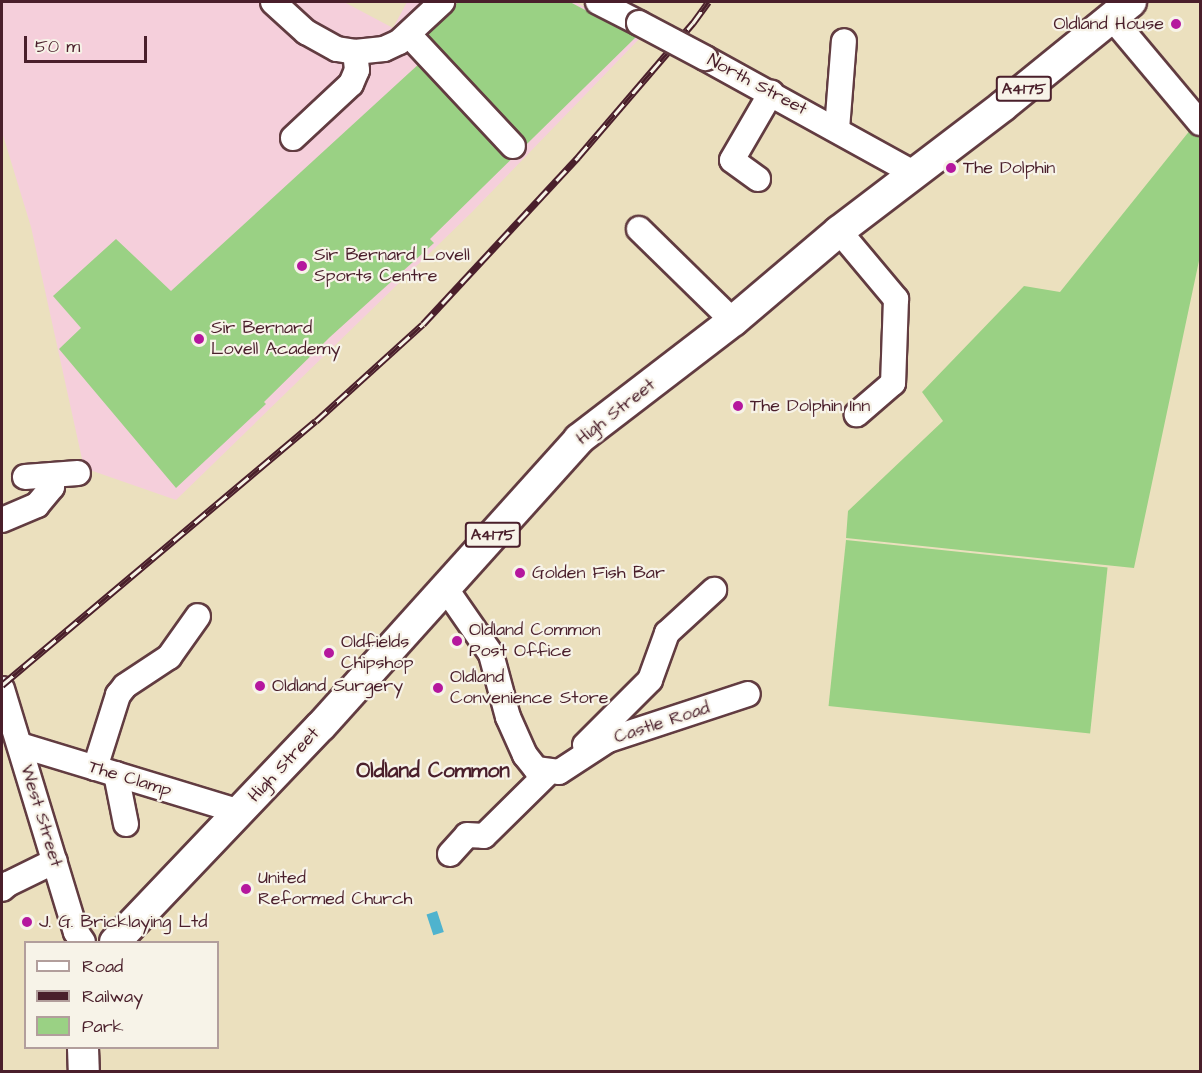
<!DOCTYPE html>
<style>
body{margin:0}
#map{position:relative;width:1202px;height:1073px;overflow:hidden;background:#ebe0be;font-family:"Architects Daughter",sans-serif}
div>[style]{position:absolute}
.built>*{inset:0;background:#f5cfdb}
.green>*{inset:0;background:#9ad184;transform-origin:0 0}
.water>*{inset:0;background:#4fb3ce;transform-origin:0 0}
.roads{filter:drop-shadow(2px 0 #623c41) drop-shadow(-2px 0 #623c41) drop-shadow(0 2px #623c41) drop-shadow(0 -2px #623c41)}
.minor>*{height:24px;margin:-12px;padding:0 12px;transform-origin:12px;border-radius:12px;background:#fff}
.major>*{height:30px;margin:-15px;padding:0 15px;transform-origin:15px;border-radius:15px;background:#fff}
.rail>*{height:7px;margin-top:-3.5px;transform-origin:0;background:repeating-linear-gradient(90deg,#f7f3e8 0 14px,#4a1f2b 0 28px);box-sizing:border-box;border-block:2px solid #4a1f2b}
.bridges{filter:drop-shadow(2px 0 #623c41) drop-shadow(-2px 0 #623c41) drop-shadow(0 2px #623c41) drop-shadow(0 -2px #623c41)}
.minor-bridge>*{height:24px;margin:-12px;padding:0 12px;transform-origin:12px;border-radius:12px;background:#fff}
.dots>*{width:16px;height:16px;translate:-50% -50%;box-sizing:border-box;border:3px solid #f7f3e8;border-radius:50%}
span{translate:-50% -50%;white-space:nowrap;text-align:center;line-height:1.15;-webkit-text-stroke:4.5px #f7f3e8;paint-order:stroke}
.shield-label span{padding:2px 4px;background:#f7f3e8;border:2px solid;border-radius:4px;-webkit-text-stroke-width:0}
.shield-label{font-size:16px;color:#4a1f2b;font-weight:700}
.poi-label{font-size:18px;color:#4a1f2b}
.right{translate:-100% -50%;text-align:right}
.left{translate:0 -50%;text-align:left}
.street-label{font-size:18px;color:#4a1f2b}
.quarter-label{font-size:21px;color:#4a1f2b;font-weight:700}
.frame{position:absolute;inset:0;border:3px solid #4a1f2b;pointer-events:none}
.legend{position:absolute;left:24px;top:941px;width:195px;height:108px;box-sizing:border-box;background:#f7f3e8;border:2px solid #b29e9c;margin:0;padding:8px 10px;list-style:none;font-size:18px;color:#4a1f2b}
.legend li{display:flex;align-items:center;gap:12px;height:30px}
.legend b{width:30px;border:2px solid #b29e9c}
.scale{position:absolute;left:24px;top:36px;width:123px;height:27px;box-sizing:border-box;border:3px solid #4a1f2b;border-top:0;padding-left:8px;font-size:18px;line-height:21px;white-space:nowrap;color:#4a1f2b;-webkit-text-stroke:4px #f7f3e8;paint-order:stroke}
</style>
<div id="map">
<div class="built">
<i style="clip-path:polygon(2px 2px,344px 2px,393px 28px,407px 2px,575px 2px,641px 37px,472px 212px,176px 500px,84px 468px,31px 227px,2px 132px)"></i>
</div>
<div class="green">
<i style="clip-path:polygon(458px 2px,570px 2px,636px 37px,430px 239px,434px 243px,330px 337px,264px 402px,266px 404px,176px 488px,59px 349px,81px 328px,53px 296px,116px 239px,171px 291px,421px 62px,410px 50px)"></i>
<i style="clip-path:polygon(1191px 129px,1200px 138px,1200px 256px,1134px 568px,846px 538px,848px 511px,943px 421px,922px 392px,1024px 286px,1060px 292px)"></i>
<i style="left:846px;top:540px;width:263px;height:167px;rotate:6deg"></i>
</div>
<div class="water">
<i style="left:437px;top:911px;width:22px;height:11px;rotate:72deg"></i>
</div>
<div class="roads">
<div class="minor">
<i style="left:273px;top:2px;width:45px;rotate:42.3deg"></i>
<i style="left:306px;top:32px;width:35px;rotate:29deg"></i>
<i style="left:337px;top:49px;width:18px;rotate:9deg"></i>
<i style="left:355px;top:52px;width:29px;rotate:-6deg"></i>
<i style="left:384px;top:49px;width:17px;rotate:-25deg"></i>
<i style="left:399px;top:42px;width:59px;rotate:-42.9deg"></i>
<i style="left:598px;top:2px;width:46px;rotate:27.1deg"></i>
<i style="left:1112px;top:18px;width:137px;rotate:50deg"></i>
<i style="left:409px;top:35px;width:152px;rotate:46.9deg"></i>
<i style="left:705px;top:58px;width:238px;rotate:28.9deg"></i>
<i style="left:837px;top:129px;width:88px;rotate:-85.5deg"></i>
<i style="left:293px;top:138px;width:79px;rotate:-43deg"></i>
<i style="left:351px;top:84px;width:15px;rotate:-67deg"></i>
<i style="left:357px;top:70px;width:18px;rotate:-96deg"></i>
<i style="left:758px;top:179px;width:32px;rotate:-144deg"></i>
<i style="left:732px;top:160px;width:78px;rotate:-59.8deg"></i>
<i style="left:639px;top:229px;width:132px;rotate:44.4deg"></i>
<i style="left:839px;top:231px;width:89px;rotate:50deg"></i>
<i style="left:896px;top:299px;width:84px;rotate:92deg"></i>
<i style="left:893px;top:383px;width:48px;rotate:139.3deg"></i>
<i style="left:25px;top:477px;width:53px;rotate:-4.3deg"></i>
<i style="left:2px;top:520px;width:38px;rotate:-23deg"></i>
<i style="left:37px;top:505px;width:23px;rotate:-50deg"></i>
<i style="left:52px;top:487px;width:12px;rotate:-90deg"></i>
<i style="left:446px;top:589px;width:79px;rotate:55.3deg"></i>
<i style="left:491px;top:654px;width:65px;rotate:74.9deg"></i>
<i style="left:508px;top:717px;width:42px;rotate:65.9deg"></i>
<i style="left:525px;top:755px;width:18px;rotate:52deg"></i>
<i style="left:536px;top:769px;width:23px;rotate:7deg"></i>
<i style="left:559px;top:772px;width:59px;rotate:-33.1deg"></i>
<i style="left:608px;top:740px;width:147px;rotate:-18.2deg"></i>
<i style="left:2px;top:689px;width:254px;rotate:73.1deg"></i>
<i style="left:76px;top:932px;width:12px;rotate:55deg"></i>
<i style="left:20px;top:745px;width:230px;rotate:16.9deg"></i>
<i style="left:585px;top:745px;width:92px;rotate:-45deg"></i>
<i style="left:650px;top:680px;width:50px;rotate:-70.1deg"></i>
<i style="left:667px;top:633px;width:64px;rotate:-42.5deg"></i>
<i style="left:95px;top:768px;width:77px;rotate:-72.5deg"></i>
<i style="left:118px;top:695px;width:11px;rotate:-52deg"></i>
<i style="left:125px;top:686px;width:53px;rotate:-33.4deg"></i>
<i style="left:169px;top:657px;width:50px;rotate:-54.7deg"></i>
<i style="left:116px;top:774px;width:51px;rotate:78.7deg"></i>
<i style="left:450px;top:854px;width:25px;rotate:-48deg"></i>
<i style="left:467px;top:835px;width:17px;rotate:3deg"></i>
<i style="left:484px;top:836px;width:91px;rotate:-44.6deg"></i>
<i style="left:2px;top:889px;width:8px;rotate:-40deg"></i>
<i style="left:8px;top:884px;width:52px;rotate:-26.1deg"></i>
</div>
<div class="major">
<i style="left:115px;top:942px;width:298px;rotate:-46.4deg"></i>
<i style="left:321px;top:726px;width:386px;rotate:-48deg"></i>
<i style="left:579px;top:439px;width:194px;rotate:-37.5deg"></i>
<i style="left:733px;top:321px;width:139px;rotate:-40.3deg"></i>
<i style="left:839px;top:231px;width:206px;rotate:-37.3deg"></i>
<i style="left:1003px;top:106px;width:165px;rotate:-39.1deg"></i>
<i style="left:83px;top:1048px;width:24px;rotate:88deg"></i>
</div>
</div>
<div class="rail">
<i style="left:2px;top:685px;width:410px;rotate:-40.1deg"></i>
<i style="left:316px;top:421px;width:144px;rotate:-42.2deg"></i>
<i style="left:423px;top:324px;width:228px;rotate:-47.1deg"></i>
<i style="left:578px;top:157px;width:177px;rotate:-49.4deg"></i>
<i style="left:693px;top:23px;width:26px;rotate:-54deg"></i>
</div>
<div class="bridges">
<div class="minor-bridge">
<i style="left:639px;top:23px;width:75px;rotate:27.9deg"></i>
</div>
</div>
<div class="dots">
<i style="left:1176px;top:24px;background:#b5179e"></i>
<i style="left:951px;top:168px;background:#b5179e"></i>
<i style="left:302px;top:266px;background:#b5179e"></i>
<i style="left:199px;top:339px;background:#b5179e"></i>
<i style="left:738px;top:406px;background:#b5179e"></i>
<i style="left:520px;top:573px;background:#b5179e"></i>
<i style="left:457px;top:641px;background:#b5179e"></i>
<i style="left:329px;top:653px;background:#b5179e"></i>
<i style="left:260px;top:686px;background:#b5179e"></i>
<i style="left:438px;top:688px;background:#b5179e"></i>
<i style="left:246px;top:889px;background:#b5179e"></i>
<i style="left:27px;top:922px;background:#b5179e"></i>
</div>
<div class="shield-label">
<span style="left:1024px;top:89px">A4175</span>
<span style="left:493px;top:535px">A4175</span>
</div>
<div class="poi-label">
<span class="right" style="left:1164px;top:24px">Oldland House</span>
<span class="left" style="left:963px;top:168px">The Dolphin</span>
<span class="left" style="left:314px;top:266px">Sir Bernard Lovell<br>Sports Centre</span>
<span class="left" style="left:211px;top:339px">Sir Bernard<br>Lovell Academy</span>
<span class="left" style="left:750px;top:406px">The Dolphin Inn</span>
<span class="left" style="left:532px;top:573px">Golden Fish Bar</span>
<span class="left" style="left:469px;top:641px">Oldland Common<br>Post Office</span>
<span class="left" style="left:341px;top:653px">Oldfields<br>Chipshop</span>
<span class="left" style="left:450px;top:688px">Oldland<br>Convenience Store</span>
<span class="left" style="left:272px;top:686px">Oldland Surgery</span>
<span class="left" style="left:258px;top:889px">United<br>Reformed Church</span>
<span class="left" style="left:39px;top:922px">J. G. Bricklaying Ltd</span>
</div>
<div class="street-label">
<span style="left:757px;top:85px;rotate:28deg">North Street</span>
<span style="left:616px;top:412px;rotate:-38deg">High Street</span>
<span style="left:662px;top:723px;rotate:-18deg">Castle Road</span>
<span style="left:284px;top:765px;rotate:-47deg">High Street</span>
<span style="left:130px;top:779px;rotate:17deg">The Clamp</span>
<span style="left:41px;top:816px;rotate:73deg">West Street</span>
</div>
<div class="quarter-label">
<span style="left:433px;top:771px">Oldland Common</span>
</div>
<div class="frame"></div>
<ul class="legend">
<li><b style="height:8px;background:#fff"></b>Road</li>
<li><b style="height:8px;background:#4a1f2b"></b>Railway</li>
<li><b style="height:16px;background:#9ad184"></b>Park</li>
</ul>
<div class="scale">50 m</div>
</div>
